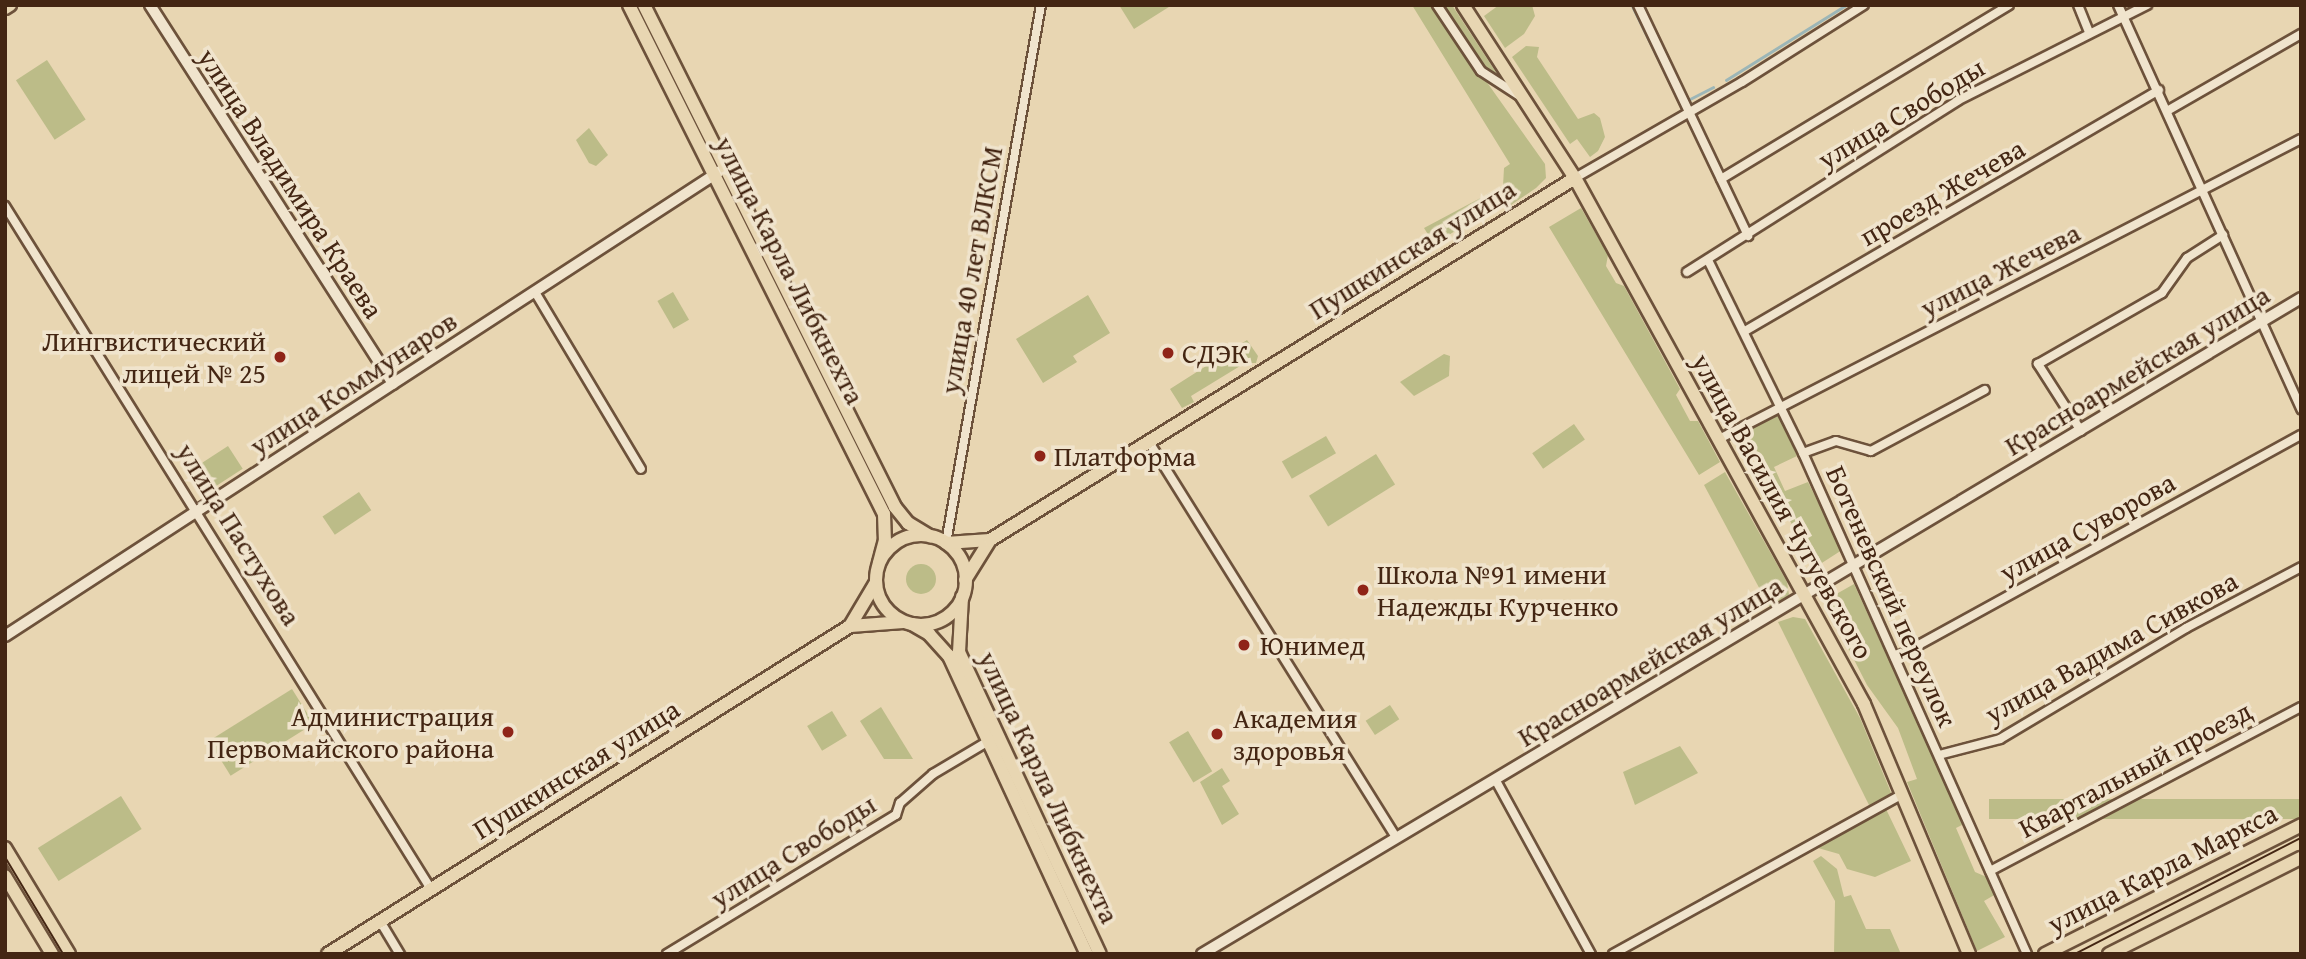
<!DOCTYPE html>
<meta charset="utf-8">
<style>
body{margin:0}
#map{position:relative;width:2306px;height:959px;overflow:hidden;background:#e8d6b2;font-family:"Gentium Book Plus",serif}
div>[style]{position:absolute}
.green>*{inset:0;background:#bcbc88;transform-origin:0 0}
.round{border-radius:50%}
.stream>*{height:2.5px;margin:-1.25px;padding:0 1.25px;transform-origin:1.25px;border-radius:1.25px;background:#9cb6b7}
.roads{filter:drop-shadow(2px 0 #6d523b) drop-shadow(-2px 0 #6d523b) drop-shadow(0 2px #6d523b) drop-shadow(0 -2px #6d523b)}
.minor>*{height:8px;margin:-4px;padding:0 4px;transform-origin:4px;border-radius:4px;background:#f0e4cd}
.tertiary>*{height:10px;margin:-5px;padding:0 5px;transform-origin:5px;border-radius:5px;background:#f0e4cd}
.primary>*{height:12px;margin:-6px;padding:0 6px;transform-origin:6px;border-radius:6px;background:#e8d6b2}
.primary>.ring{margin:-6px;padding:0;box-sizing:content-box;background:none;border:12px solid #e8d6b2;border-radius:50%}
.tram>*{height:2px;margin:-1px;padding:0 1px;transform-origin:1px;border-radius:1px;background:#442613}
.dots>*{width:19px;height:19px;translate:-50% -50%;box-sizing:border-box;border:4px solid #f0e4cd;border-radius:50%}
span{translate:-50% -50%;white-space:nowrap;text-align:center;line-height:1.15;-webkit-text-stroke:7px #f0e4cd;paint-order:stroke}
.street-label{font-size:28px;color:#442613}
.poi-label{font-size:28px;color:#442613}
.right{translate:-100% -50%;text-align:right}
.left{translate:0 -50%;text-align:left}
.frame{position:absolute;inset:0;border:7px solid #442613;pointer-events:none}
</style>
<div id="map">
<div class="green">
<i style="clip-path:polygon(1119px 5px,1172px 5px,1134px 29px)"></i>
<i style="clip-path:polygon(1412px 5px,1432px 5px,1545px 164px,1546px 178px,1536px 188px,1511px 205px,1499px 198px,1477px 208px,1460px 228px,1434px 244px,1424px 228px,1503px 186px,1504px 168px,1510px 164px)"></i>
<i style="clip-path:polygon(1444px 5px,1452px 5px,1501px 80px,1485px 68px)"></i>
<i style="clip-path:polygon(1499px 5px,1532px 5px,1535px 16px,1524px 34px,1505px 48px,1484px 16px)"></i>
<i style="clip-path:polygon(1526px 46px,1539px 47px,1537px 57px,1578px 119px,1594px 113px,1600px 118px,1605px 137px,1598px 151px,1590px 157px,1577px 139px,1570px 144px,1512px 57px)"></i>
<i style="left:47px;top:60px;width:71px;height:37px;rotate:57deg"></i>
<i style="clip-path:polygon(589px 128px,608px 155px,596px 166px,589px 163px,576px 140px)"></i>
<i style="clip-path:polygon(1581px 208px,1608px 255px,1606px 266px,1616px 283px,1624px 286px,1680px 389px,1676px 395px,1690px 421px,1698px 421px,1720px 462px,1699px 475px,1549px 227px)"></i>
<i style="left:673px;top:292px;width:32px;height:18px;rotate:60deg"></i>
<i style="clip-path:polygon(1088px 295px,1110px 333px,1073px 356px,1077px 362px,1043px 383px,1016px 339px)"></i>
<i style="clip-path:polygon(1247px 340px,1258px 356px,1256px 363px,1245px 363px,1191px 396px,1194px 402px,1182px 408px,1170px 389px)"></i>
<i style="clip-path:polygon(1444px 354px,1450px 356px,1449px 376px,1414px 396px,1400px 382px)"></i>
<i style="clip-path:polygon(1779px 414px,1797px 456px,1774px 467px,1785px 491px,1808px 482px,1842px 550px,1814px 568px,1745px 432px)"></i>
<i style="left:1574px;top:424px;width:19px;height:51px;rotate:55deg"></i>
<i style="left:1326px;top:436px;width:20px;height:51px;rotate:60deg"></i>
<i style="left:228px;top:446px;width:27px;height:45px;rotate:57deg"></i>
<i style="left:1376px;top:454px;width:36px;height:79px;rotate:58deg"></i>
<i style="clip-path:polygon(1725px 472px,1787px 582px,1789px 595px,1771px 610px,1704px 485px)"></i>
<i style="left:359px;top:492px;width:22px;height:44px;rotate:56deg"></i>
<i class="round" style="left:906px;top:564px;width:30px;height:30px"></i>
<i style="clip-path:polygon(1854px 584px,1964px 824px,1956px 828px,1975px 872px,1989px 878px,1996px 894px,1984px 901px,2005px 937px,1977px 951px,1907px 782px,1917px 779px,1898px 728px,1867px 685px,1824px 601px)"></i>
<i style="clip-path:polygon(1793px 617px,1805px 619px,1860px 718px,1892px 795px,1870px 807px,1778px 622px)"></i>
<i style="left:292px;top:689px;width:41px;height:98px;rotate:58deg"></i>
<i style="left:1390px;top:705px;width:17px;height:29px;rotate:57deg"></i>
<i style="clip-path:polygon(881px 707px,913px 759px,884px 759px,860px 721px)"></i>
<i style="left:832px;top:711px;width:29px;height:29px;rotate:59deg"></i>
<i style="left:1188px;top:731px;width:47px;height:22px;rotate:59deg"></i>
<i style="clip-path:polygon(1680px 746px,1698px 773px,1635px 805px,1623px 772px)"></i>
<i style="clip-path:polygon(1222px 768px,1230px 781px,1222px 786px,1239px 814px,1222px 825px,1200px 782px)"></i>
<i style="left:121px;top:796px;width:39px;height:98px;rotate:58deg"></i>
<i style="left:2301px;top:799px;width:20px;height:312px;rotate:90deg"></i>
<i style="clip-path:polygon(1886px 809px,1911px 861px,1875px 877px,1847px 869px,1839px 854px,1818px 848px)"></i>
<i style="clip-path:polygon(1821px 856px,1837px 869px,1844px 897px,1851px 895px,1866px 929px,1890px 929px,1901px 954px,1834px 954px,1835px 901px,1813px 861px)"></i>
</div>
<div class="stream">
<i style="left:1632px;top:5px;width:109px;rotate:63.9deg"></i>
<i style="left:1726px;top:80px;width:142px;rotate:-32deg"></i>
<i style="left:1688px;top:100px;width:28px;rotate:-27deg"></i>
</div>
<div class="roads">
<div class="minor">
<i style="left:1437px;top:5px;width:79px;rotate:56.3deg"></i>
<i style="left:1481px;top:71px;width:44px;rotate:33deg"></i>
<i style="left:1638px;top:5px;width:256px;rotate:64.5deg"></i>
<i style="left:2078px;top:5px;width:29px;rotate:68deg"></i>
<i style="left:2118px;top:5px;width:444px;rotate:65.6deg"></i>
<i style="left:2167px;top:111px;width:155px;rotate:-29.9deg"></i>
<i style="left:1575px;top:178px;width:193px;rotate:-29.9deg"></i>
<i style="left:1742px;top:82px;width:144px;rotate:-32.3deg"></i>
<i style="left:1721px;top:179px;width:336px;rotate:-31.1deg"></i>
<i style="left:5px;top:206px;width:805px;rotate:58.05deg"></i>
<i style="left:1708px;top:260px;width:215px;rotate:63.8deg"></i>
<i style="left:1803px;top:453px;width:549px;rotate:65.91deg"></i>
<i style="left:1687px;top:272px;width:320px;rotate:-32.3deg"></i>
<i style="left:1957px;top:101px;width:213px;rotate:-26.8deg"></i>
<i style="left:535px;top:292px;width:206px;rotate:59.1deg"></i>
<i style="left:1745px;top:331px;width:479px;rotate:-30.2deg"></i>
<i style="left:2081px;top:431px;width:80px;rotate:-122.7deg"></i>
<i style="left:2038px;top:364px;width:143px;rotate:-29.8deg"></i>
<i style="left:2162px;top:293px;width:43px;rotate:-54.5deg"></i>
<i style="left:2187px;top:258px;width:43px;rotate:-32.6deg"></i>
<i style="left:1719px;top:439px;width:655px;rotate:-27.27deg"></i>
<i style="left:1149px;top:442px;width:467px;rotate:58deg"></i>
<i style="left:1803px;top:453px;width:35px;rotate:-20deg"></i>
<i style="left:1836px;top:441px;width:36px;rotate:16deg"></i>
<i style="left:1871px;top:451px;width:129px;rotate:-28.2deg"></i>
<i style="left:946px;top:543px;width:546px;rotate:-79.99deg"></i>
<i style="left:1895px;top:658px;width:463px;rotate:-28.8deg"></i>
<i style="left:1939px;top:755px;width:63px;rotate:-14.7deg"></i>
<i style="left:2000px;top:739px;width:217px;rotate:-30.8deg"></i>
<i style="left:2186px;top:628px;width:130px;rotate:-27.9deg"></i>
<i style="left:1495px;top:779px;width:200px;rotate:61.3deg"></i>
<i style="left:1990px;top:871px;width:352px;rotate:-27.8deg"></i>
<i style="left:380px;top:921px;width:39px;rotate:59deg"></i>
<i style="left:667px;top:954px;width:268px;rotate:-31.3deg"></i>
<i style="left:896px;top:815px;width:13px;rotate:-72deg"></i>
<i style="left:900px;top:803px;width:44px;rotate:-41.3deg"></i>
<i style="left:933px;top:774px;width:69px;rotate:-30.7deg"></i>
<i style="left:1613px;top:954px;width:331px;rotate:-28.9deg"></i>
</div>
<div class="tertiary">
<i style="left:150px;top:5px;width:450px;rotate:57.3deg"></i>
<i style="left:5px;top:636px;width:860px;rotate:-33.04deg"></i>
<i style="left:1202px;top:954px;width:1280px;rotate:-30.83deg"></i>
</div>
<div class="primary">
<i style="left:629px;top:5px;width:569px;rotate:63.39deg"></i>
<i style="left:884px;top:514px;width:26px;rotate:88deg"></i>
<i style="left:885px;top:540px;width:24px;rotate:105deg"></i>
<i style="left:644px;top:5px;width:561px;rotate:63.43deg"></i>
<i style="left:895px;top:507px;width:21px;rotate:51deg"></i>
<i style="left:908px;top:523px;width:26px;rotate:31deg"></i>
<i style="left:1463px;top:5px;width:206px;rotate:57.1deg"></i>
<i style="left:1575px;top:178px;width:600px;rotate:61.21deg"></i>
<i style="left:1864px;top:704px;width:271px;rotate:67.2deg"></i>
<i style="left:5px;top:8px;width:6px;rotate:-31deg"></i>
<i class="ring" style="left:876px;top:535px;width:78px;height:78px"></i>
<i style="left:946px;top:543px;width:44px;rotate:-3.9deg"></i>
<i style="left:965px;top:580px;width:47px;rotate:-58deg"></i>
<i style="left:990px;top:540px;width:688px;rotate:-31.75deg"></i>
<i style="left:962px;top:597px;width:55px;rotate:93.1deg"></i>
<i style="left:959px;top:652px;width:333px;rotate:65deg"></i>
<i style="left:912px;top:624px;width:20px;rotate:30deg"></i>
<i style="left:929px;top:634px;width:30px;rotate:48deg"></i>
<i style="left:949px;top:656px;width:328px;rotate:65.2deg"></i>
<i style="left:850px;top:626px;width:49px;rotate:-59.2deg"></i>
<i style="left:5px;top:848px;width:124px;rotate:58.9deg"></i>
<i style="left:5px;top:876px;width:91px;rotate:58.9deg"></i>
<i style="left:328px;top:954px;width:616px;rotate:-32.14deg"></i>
<i style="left:850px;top:626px;width:54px;rotate:-4.2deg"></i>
<i style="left:2045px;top:954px;width:287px;rotate:-26.7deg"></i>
<i style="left:2109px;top:954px;width:215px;rotate:-26.6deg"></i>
</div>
</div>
<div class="tram">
<i style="left:5px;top:857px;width:113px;rotate:59.1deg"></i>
<i style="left:2075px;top:954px;width:254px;rotate:-27.2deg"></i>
</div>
<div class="dots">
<i style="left:1168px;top:353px;background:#8f2418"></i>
<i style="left:280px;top:357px;background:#8f2418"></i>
<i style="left:1040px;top:456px;background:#8f2418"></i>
<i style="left:1363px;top:590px;background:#8f2418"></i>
<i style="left:1244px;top:645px;background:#8f2418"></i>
<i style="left:508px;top:732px;background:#8f2418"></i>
<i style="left:1217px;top:734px;background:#8f2418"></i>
</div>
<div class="street-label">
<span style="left:1901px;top:113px;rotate:-31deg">улица Свободы</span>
<span style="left:291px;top:183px;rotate:57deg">улица Владимира Краева</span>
<span style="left:1942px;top:192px;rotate:-30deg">проезд Жечева</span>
<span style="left:1412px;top:249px;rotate:-32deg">Пушкинская улица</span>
<span style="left:790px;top:270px;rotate:63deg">улица Карла Либкнехта</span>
<span style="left:971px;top:270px;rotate:-80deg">улица 40 лет ВЛКСМ</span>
<span style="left:2000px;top:270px;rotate:-27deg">улица Жечева</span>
<span style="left:2137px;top:370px;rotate:-31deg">Красноармейская улица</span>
<span style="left:353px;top:383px;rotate:-33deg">улица Коммунаров</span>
<span style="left:1783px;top:506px;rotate:61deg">улица Василия Чугуевского</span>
<span style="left:2087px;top:527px;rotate:-29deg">улица Суворова</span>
<span style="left:239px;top:534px;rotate:58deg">улица Пастухова</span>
<span style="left:1892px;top:596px;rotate:66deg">Ботеневский переулок</span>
<span style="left:2111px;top:647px;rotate:-29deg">улица Вадима Сивкова</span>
<span style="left:1650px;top:661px;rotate:-31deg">Красноармейская улица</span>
<span style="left:576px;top:769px;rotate:-32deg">Пушкинская улица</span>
<span style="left:2135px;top:769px;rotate:-28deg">Квартальный проезд</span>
<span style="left:1049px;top:787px;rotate:65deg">улица Карла Либкнехта</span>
<span style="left:793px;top:851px;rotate:-32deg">улица Свободы</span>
<span style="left:2162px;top:868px;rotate:-27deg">улица Карла Маркса</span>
</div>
<div class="poi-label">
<span class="right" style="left:266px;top:357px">Лингвистический<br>лицей № 25</span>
<span class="left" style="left:1182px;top:353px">СДЭК</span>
<span class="left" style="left:1054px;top:456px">Платформа</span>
<span class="left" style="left:1377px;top:590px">Школа №91 имени<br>Надежды Курченко</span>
<span class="left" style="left:1260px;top:645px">Юнимед</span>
<span class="right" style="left:494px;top:732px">Администрация<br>Первомайского района</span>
<span class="left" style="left:1233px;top:734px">Академия<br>здоровья</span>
</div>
<div class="frame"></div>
</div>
